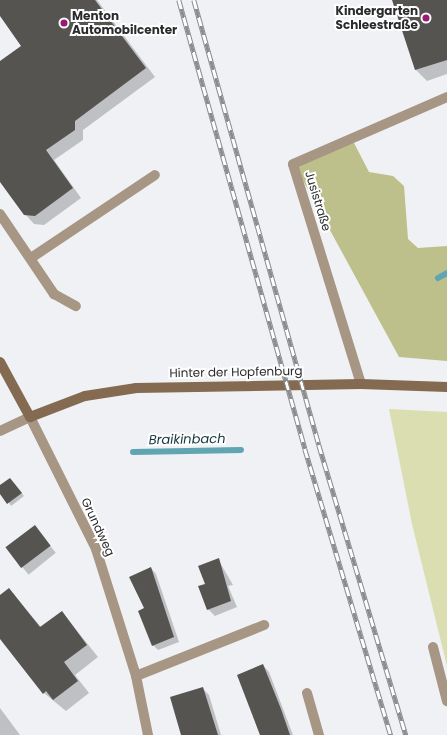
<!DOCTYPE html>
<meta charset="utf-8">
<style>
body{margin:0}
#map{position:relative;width:447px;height:735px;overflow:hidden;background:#eff1f4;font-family:Poppins,sans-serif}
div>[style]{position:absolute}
.green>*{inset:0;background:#dbdeb0}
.forest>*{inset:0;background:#bdc08a}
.shadow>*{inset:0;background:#0003;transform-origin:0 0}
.stream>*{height:6px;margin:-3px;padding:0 3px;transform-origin:3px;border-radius:3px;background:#61a5b3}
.building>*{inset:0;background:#565451;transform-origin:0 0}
.lane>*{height:10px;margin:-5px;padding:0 5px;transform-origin:5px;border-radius:5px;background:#a79684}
.street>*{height:10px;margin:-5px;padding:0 5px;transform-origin:5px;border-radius:5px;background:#a79684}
.secondary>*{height:10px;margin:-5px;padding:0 5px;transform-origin:5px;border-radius:5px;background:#836a51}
.rail>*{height:4.5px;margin-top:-2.25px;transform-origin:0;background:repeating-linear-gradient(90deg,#fefeff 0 9px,#8b8c8e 0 18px);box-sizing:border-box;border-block:1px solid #8b8c8e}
.dots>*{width:11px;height:11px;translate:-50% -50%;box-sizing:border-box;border:2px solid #fefeff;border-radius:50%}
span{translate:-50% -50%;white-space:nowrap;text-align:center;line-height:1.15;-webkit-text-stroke:4px #fefeff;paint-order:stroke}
.poi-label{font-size:12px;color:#2a2b2c;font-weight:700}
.right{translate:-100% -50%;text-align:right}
.left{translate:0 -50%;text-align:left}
.street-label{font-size:12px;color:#2a2b2c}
.water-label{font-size:13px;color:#13353c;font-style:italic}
</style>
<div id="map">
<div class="green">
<i style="clip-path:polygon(389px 409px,447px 412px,447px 666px,412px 524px)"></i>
</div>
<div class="forest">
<i style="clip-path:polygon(352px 139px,369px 172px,393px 176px,404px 186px,408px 239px,418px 248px,447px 246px,447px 361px,399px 357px,294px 164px)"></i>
</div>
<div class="shadow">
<i style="clip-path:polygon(0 0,97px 0,155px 77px,83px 130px,83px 140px,54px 160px,81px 198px,44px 225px,34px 224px,25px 214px,0 181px,0 62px,22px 46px,0 14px)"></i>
<i style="clip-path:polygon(393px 0,447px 0,447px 74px,427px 81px,416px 70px)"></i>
<i style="clip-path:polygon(13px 482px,24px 496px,11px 506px,0 487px)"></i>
<i style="left:35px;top:527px;width:33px;height:35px;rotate:51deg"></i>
<i style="clip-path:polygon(218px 559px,233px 585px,228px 586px,237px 607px,215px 616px,208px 609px)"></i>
<i style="clip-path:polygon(151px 568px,156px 574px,179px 642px,158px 650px,153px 645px,145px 609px)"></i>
<i style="clip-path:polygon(11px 592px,41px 627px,62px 612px,98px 657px,75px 675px,89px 693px,66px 711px,44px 693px,0 634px,0 601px)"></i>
<i style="clip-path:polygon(263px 665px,269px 672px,293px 735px,260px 735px,238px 675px)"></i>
<i style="clip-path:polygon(203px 689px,209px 695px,221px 735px,182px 735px)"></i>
<i style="clip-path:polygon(0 708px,20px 735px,0 735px)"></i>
</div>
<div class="stream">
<i style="left:438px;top:278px;width:10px;rotate:-29deg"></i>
<i style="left:133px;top:452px;width:108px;rotate:-1.1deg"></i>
</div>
<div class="building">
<i style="clip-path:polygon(0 0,95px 0,146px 68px,75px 121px,75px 130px,46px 150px,73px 188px,35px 216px,24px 215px,0 182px,0 61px,21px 46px,0 16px)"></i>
<i style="clip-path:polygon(392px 0,447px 0,447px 60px,415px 70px)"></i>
<i style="clip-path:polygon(10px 478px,22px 493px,7px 504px,0 494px,0 485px)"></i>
<i style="left:35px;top:525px;width:26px;height:37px;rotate:53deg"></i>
<i style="clip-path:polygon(219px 558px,231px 601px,207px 610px,198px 586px,205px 584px,198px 566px)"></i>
<i style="clip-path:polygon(151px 567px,174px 637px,152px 646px,138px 611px,144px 608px,129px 577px)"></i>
<i style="clip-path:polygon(9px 588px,40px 627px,62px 611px,87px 645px,64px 662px,78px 681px,53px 700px,46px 691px,43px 694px,0 639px,0 595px)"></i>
<i style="clip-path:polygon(263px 664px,281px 709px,290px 735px,260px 735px,237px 675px)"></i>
<i style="clip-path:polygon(203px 687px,218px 735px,181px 735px,170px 697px)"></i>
</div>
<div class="lane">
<i style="left:0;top:214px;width:97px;rotate:56deg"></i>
<i style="left:54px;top:294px;width:25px;rotate:29deg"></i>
<i style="left:31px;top:258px;width:149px;rotate:-33.8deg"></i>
<i style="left:433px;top:647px;width:56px;rotate:75.5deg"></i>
<i style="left:136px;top:676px;width:138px;rotate:-21.7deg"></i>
</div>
<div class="street">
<i style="left:361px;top:384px;width:230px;rotate:-107.2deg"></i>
<i style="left:293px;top:164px;width:168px;rotate:-23.5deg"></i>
<i style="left:0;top:431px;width:33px;rotate:-25deg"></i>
<i style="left:30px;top:417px;width:148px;rotate:63.4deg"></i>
<i style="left:96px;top:549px;width:133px;rotate:72.5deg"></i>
<i style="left:136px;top:676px;width:60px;rotate:78.5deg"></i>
<i style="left:307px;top:693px;width:44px;rotate:74.1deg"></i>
</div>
<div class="secondary">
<i style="left:0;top:362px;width:63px;rotate:61.4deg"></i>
<i style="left:30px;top:417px;width:59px;rotate:-20.9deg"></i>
<i style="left:85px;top:396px;width:52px;rotate:-8.9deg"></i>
<i style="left:136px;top:388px;width:225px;rotate:-1deg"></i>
<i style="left:361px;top:384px;width:86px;rotate:2deg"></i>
</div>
<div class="rail">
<i style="left:179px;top:0;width:466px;rotate:74.3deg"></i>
<i style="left:305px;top:449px;width:299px;rotate:73.3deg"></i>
<i style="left:194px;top:0;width:462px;rotate:74.3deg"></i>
<i style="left:319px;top:445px;width:303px;rotate:73.3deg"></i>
</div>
<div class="dots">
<i style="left:426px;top:18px;background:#991a71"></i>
<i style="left:64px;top:23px;background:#991a71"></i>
</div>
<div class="poi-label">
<span class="right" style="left:418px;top:18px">Kindergarten<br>Schleestraße</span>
<span class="left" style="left:72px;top:23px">Menton<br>Automobilcenter</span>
</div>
<div class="street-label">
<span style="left:318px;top:201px;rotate:73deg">Jusistraße</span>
<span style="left:236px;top:372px;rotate:-1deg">Hinter der Hopfenburg</span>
<span style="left:98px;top:527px;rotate:65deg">Grundweg</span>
</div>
<div class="water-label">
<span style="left:187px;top:440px;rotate:-1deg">Braikinbach</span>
</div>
</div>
